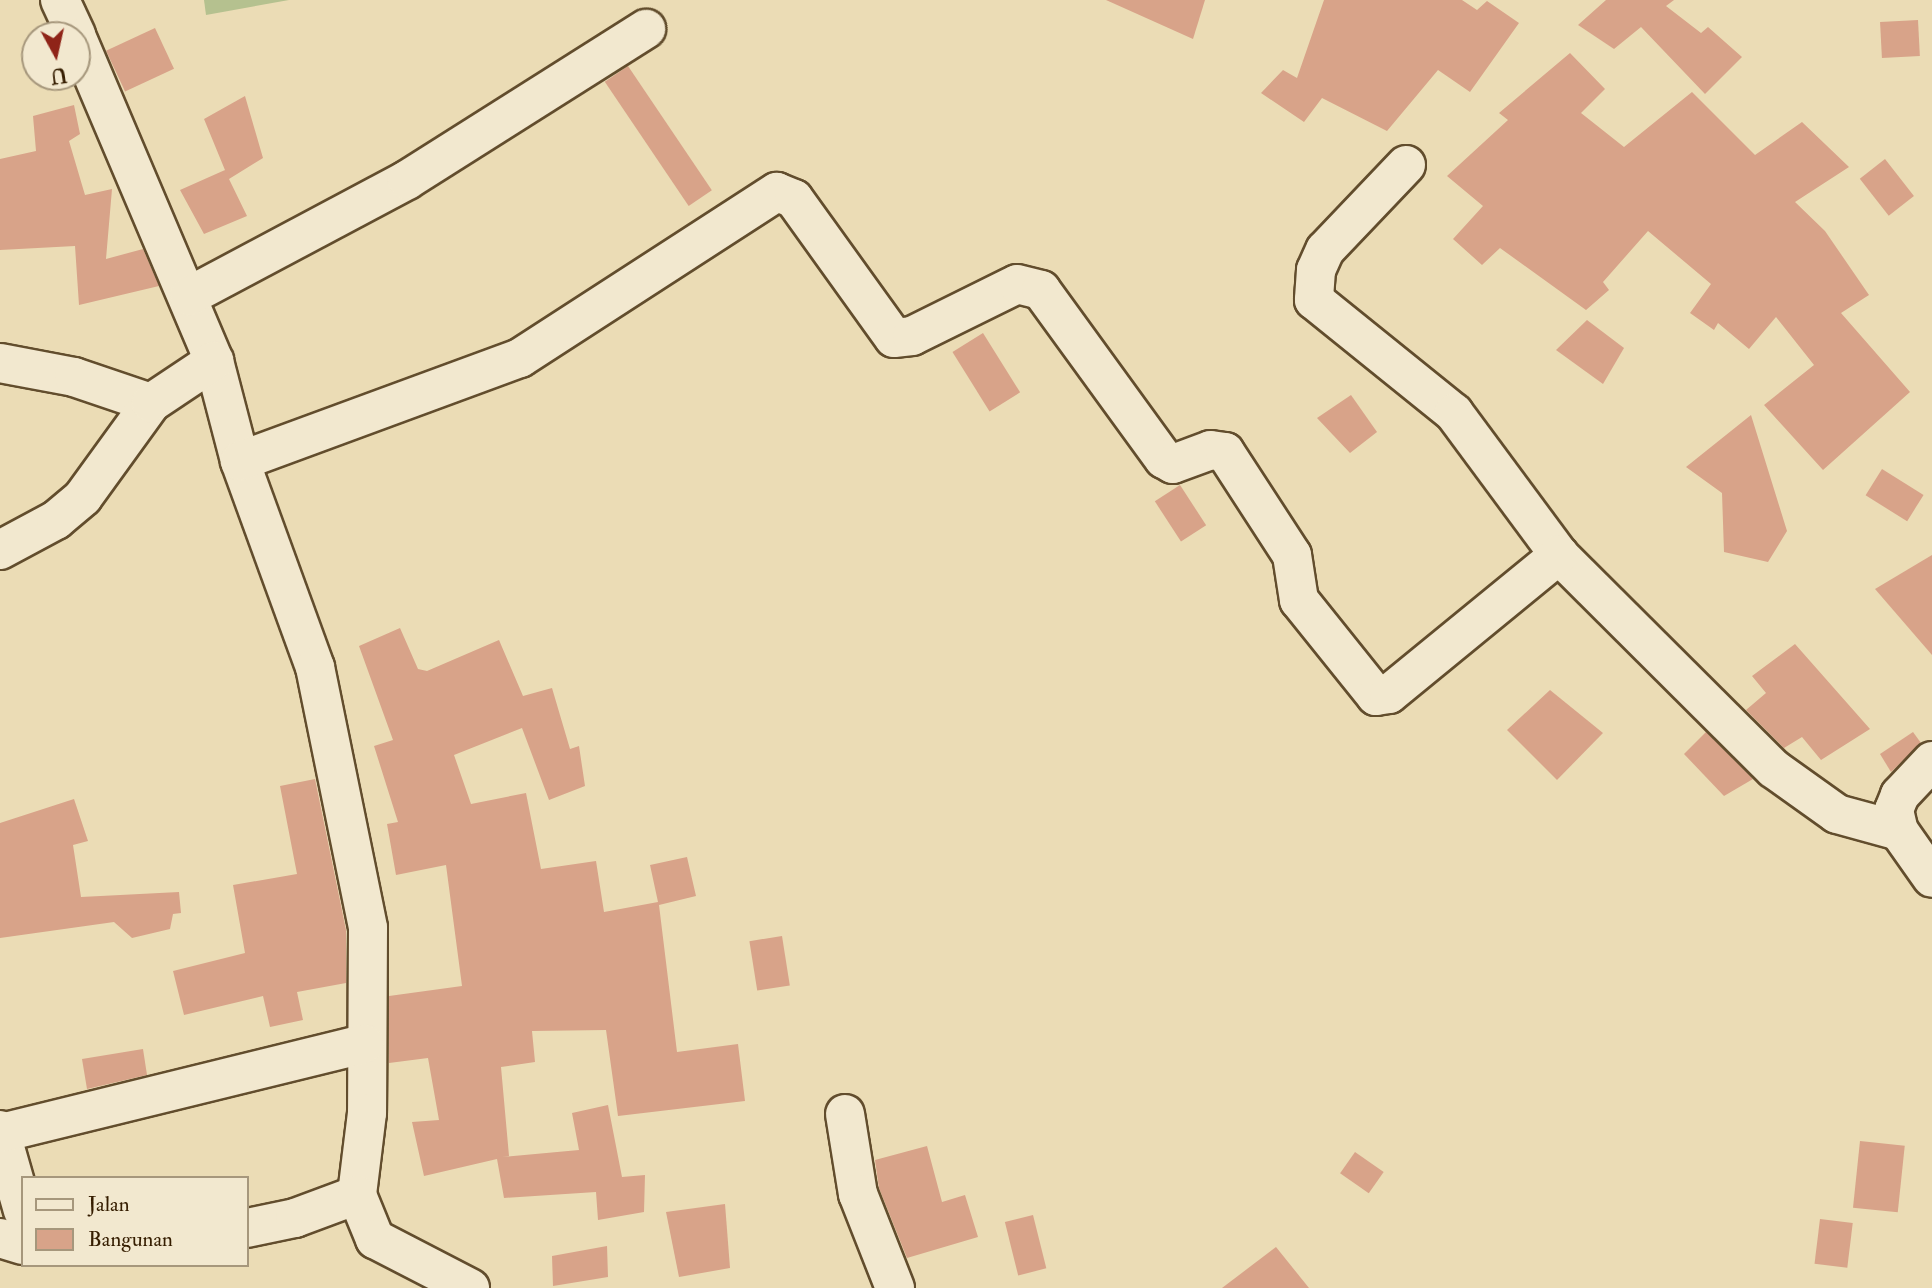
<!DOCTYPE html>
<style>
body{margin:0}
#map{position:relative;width:1932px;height:1288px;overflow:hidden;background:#ebdcb5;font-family:"IM FELL Double Pica",serif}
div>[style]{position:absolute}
.green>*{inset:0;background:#b5c18f}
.building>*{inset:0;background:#d8a389;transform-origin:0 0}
.roads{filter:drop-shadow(2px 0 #624d2d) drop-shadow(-2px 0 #624d2d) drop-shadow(0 2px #624d2d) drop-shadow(0 -2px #624d2d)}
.street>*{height:38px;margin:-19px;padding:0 19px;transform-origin:19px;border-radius:19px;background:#f2e8cf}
span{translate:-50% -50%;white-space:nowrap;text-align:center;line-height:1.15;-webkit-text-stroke:5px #f2e8cf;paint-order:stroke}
.legend{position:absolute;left:21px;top:1176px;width:228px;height:91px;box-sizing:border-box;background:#f2e8cf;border:2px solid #a6977c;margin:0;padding:9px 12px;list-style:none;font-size:21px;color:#351d00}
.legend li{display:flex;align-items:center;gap:14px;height:35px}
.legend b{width:35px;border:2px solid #a6977c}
.north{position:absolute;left:21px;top:21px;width:70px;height:70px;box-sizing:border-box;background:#f2e8cf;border:2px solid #a6977c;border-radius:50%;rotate:172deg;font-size:19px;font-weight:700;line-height:28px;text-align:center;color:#351d00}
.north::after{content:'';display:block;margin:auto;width:24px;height:32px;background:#8f2418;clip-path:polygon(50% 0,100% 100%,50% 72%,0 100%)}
</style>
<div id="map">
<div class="green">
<i style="clip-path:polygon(204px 0,289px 0,206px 15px)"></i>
</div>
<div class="building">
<i style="clip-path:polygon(1106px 0,1205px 0,1193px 39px)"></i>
<i style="clip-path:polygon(1324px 0,1462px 0,1477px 10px,1487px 1px,1519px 23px,1470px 92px,1438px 70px,1387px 131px,1322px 98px,1304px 122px,1261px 93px,1283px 70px,1297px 78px)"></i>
<i style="clip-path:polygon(1606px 0,1674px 0,1666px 6px,1701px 33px,1708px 27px,1742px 57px,1705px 94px,1641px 27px,1614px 49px,1578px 25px)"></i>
<i style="left:1918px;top:20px;width:36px;height:38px;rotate:87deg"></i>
<i style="left:155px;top:28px;width:45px;height:54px;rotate:65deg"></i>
<i style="clip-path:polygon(1570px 53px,1605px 89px,1581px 113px,1624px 147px,1692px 92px,1755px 155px,1802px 122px,1849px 167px,1795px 202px,1825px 231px,1869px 295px,1841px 313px,1910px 392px,1823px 470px,1764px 405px,1814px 365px,1776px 317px,1749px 349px,1718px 323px,1714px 330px,1690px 313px,1711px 284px,1648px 231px,1603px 282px,1609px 290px,1586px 310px,1500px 248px,1482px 265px,1453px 239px,1483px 206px,1447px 176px,1508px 120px,1499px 113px)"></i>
<i style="left:628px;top:66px;width:150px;height:28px;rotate:56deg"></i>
<i style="clip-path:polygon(245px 96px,263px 158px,229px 179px,247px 216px,204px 234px,180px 190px,225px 170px,227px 175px,204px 119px)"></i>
<i style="clip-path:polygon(74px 105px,80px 134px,69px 141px,85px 195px,112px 189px,106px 259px,143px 249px,159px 286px,79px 305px,75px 246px,0 250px,0 159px,36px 151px,33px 116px)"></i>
<i style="left:1885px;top:159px;width:47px;height:32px;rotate:52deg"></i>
<i style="clip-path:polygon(1587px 320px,1624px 348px,1603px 384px,1556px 350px)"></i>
<i style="left:983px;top:333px;width:70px;height:36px;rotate:58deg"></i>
<i style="clip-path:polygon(1351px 395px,1377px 432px,1350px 453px,1317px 418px)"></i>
<i style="clip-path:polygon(1751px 415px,1787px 531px,1768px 562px,1724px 552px,1722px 493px,1686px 467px)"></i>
<i style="left:1882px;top:469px;width:49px;height:31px;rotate:32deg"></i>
<i style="left:1180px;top:485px;width:48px;height:30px;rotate:57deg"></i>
<i style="clip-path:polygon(1932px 555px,1932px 655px,1875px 589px)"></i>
<i style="clip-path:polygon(400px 628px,418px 669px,427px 671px,499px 640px,523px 696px,552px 688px,570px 749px,579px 746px,585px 786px,549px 800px,522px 728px,454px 755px,471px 804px,526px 793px,541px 869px,596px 861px,604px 912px,658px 902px,650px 865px,687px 857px,696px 896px,659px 905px,677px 1052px,738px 1044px,745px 1101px,618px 1116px,606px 1030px,532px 1031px,535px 1062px,501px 1067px,509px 1156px,502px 1157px,579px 1150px,572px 1113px,608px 1105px,622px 1177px,645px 1175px,644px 1212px,598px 1220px,596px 1192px,504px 1198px,497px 1159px,424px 1176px,412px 1122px,439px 1120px,428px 1058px,389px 1063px,389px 996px,462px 986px,446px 865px,396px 875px,387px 824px,398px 822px,374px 746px,393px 740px,359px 646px)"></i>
<i style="clip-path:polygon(1795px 644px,1870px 729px,1821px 760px,1802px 737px,1784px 748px,1746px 710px,1766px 693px,1752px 676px)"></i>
<i style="clip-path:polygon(1550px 690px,1603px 733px,1557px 780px,1507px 730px)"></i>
<i style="clip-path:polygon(1706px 732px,1753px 779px,1724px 796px,1684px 754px)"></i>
<i style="clip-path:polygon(1913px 732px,1921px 743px,1891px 772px,1880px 754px)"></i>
<i style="clip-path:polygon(315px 779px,346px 930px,346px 983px,297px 992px,303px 1020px,270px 1027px,263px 996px,184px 1015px,173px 971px,245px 953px,233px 885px,297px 874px,280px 786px)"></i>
<i style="clip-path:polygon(74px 799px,88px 841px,73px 845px,81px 897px,179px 892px,181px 913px,173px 914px,170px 929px,132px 938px,114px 922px,0 938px,0 823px)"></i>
<i style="left:782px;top:936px;width:50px;height:33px;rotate:81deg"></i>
<i style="clip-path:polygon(143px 1049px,147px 1075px,87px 1089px,82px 1059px)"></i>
<i style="left:1860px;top:1141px;width:45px;height:67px;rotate:6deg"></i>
<i style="clip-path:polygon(927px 1146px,942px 1202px,965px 1195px,978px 1237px,907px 1258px,879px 1188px,875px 1160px)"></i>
<i style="left:1355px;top:1152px;width:35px;height:26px;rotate:35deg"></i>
<i style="clip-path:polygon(725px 1204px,730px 1268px,679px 1277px,666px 1212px)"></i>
<i style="left:1033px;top:1215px;width:55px;height:29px;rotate:76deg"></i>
<i style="left:1820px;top:1219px;width:33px;height:45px;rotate:7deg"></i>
<i style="clip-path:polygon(607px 1246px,608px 1277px,553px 1286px,552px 1256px)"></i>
<i style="clip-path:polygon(1276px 1247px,1309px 1288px,1222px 1288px)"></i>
</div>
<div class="roads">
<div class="street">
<i style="left:60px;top:0;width:38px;rotate:65deg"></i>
<i style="left:77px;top:38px;width:351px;rotate:67deg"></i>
<i style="left:214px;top:361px;width:103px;rotate:75.4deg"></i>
<i style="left:240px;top:461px;width:219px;rotate:70deg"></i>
<i style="left:315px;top:667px;width:266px;rotate:78.5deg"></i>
<i style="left:368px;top:928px;width:185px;rotate:90.3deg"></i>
<i style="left:367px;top:1113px;width:83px;rotate:97deg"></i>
<i style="left:1406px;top:165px;width:117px;rotate:133.6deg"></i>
<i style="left:1325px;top:250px;width:22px;rotate:114deg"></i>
<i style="left:1316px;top:270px;width:30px;rotate:94deg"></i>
<i style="left:1314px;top:300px;width:180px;rotate:38.9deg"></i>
<i style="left:1454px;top:413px;width:177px;rotate:53.5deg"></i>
<i style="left:1559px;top:555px;width:303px;rotate:44.9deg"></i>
<i style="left:1774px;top:769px;width:77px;rotate:35.5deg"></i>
<i style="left:1837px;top:814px;width:64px;rotate:15.3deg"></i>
<i style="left:189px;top:296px;width:247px;rotate:-28deg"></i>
<i style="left:407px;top:180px;width:283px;rotate:-32.3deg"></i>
<i style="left:0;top:363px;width:75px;rotate:10.7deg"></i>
<i style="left:74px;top:377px;width:81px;rotate:18.7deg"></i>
<i style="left:240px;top:461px;width:298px;rotate:-20.2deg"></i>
<i style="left:520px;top:358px;width:306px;rotate:-32.9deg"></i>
<i style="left:777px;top:192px;width:18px;rotate:22deg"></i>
<i style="left:794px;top:199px;width:171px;rotate:54.3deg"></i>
<i style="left:894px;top:338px;width:18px;rotate:-6deg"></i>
<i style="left:912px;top:336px;width:117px;rotate:-26.3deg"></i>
<i style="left:1017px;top:284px;width:25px;rotate:14deg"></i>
<i style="left:1041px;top:290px;width:209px;rotate:54deg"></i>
<i style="left:1164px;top:459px;width:10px;rotate:29deg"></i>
<i style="left:1173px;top:464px;width:40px;rotate:-20.2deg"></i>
<i style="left:1211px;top:450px;width:14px;rotate:8deg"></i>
<i style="left:1225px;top:452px;width:123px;rotate:57deg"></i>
<i style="left:1292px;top:555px;width:46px;rotate:81.2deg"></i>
<i style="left:1299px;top:600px;width:123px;rotate:51.3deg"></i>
<i style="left:1376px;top:696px;width:13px;rotate:-9deg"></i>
<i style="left:1389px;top:694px;width:220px;rotate:-39.3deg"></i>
<i style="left:0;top:550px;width:64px;rotate:-28.2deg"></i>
<i style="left:56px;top:520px;width:35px;rotate:-40deg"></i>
<i style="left:83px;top:497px;width:116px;rotate:-54.1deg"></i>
<i style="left:151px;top:403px;width:76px;rotate:-33.7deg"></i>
<i style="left:1932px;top:761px;width:47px;rotate:133.3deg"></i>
<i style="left:1900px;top:795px;width:16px;rotate:112deg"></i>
<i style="left:1894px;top:810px;width:22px;rotate:77deg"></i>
<i style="left:1899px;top:831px;width:57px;rotate:54.9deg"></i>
<i style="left:845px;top:1114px;width:81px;rotate:80.8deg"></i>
<i style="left:858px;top:1194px;width:101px;rotate:68.5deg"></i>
<i style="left:0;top:1130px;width:84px;rotate:74.1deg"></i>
<i style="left:5px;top:1132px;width:370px;rotate:-13.8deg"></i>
<i style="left:247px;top:1228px;width:49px;rotate:-11.8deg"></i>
<i style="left:295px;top:1218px;width:66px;rotate:-20.4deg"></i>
<i style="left:357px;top:1195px;width:48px;rotate:67.8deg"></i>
<i style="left:375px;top:1239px;width:107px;rotate:27.3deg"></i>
<i style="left:0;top:1238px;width:24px;rotate:17deg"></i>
</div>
</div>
<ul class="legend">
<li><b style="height:9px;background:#f2e8cf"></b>Jalan</li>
<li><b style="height:19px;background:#d8a389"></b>Bangunan</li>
</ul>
<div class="north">U</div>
</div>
